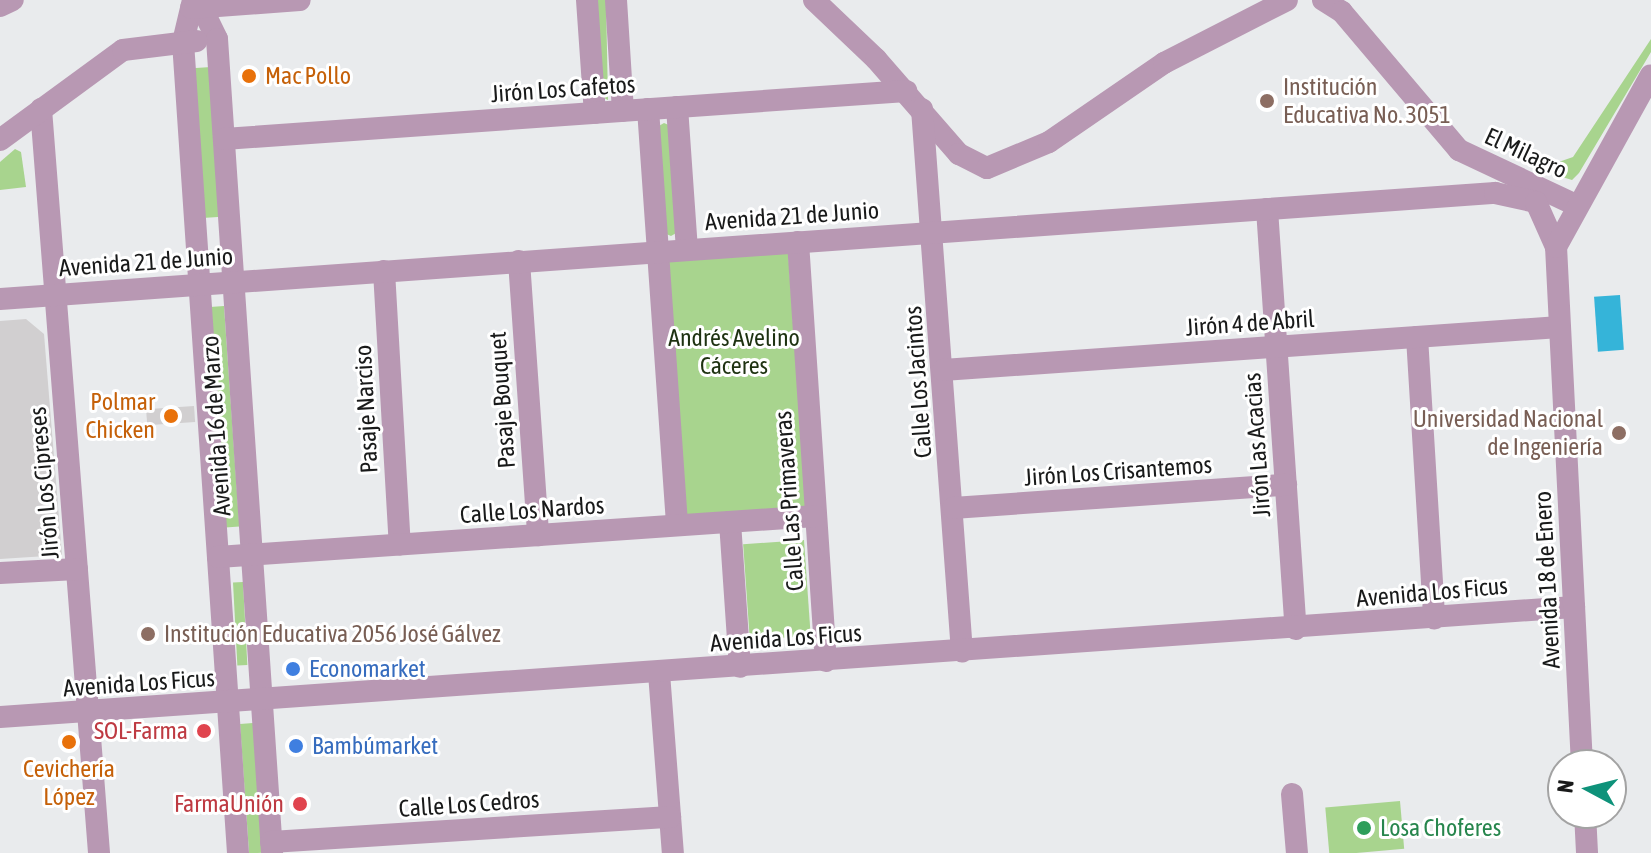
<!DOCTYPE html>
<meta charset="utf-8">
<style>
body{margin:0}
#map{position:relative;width:1651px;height:853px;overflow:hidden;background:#e9ebed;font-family:"Asap Condensed",sans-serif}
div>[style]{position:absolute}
.green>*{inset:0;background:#a8d48e;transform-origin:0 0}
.water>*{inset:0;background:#35b4d9;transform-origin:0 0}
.building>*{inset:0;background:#d1cfd0;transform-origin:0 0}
.minor>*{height:22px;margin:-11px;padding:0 11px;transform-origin:11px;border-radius:11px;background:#b898b3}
.dots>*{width:22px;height:22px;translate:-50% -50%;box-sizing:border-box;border:4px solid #fff;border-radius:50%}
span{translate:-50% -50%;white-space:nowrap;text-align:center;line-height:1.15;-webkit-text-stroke:6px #fff;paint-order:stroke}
.food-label{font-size:24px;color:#c56008}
.left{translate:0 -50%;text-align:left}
.right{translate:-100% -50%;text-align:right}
.education-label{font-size:24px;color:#785e54}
.street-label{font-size:24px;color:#191a1a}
.park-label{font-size:24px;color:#1e3211}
.shop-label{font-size:24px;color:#366cbe}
.health-label{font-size:24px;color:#be3a42}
.leisure-label{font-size:24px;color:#27864d}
.north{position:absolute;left:1547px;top:749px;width:80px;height:80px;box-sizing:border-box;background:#fff;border:2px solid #a3a3a3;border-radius:50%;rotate:277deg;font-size:22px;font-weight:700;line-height:32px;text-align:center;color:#191a1a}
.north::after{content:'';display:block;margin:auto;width:28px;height:36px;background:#0e927a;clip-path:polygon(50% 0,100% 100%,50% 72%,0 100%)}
</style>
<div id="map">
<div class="green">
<i style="clip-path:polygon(597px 0,606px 0,608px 100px,604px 98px)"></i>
<i style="clip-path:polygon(1651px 39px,1651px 52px,1579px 173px,1572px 180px,1549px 173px,1550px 165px,1573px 157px)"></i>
<i style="left:211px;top:67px;width:150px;height:19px;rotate:86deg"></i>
<i style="clip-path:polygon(664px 123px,671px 126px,678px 232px,671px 236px,664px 233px,657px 127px)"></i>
<i style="clip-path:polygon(15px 149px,21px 152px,26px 187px,0 190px,0 162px)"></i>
<i style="left:788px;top:250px;width:258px;height:122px;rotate:86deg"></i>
<i style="left:224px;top:306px;width:221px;height:14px;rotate:86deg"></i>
<i style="left:804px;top:540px;width:96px;height:61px;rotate:86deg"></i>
<i style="left:243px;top:582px;width:83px;height:10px;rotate:87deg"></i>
<i style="left:253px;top:723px;width:130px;height:13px;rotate:86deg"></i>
<i style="left:1400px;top:801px;width:48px;height:75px;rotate:85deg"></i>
</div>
<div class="water">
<i style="left:1620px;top:295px;width:55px;height:26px;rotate:86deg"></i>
</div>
<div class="building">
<i style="clip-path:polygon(26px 319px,44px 334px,62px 555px,0 559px,0 321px)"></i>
<i style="left:194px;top:406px;width:16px;height:48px;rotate:86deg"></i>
</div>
<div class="minor">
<i style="left:193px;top:0;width:43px;rotate:103.4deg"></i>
<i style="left:183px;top:42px;width:813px;rotate:86.12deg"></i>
<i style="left:198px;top:0;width:43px;rotate:64deg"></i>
<i style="left:217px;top:39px;width:816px;rotate:86.13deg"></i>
<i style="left:587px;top:0;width:113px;rotate:86deg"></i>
<i style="left:616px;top:0;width:111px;rotate:86.4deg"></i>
<i style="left:814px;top:0;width:86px;rotate:43.6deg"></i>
<i style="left:876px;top:59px;width:126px;rotate:48.9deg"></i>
<i style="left:959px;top:154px;width:31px;rotate:27deg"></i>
<i style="left:987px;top:168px;width:67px;rotate:-22.8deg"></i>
<i style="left:1049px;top:142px;width:140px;rotate:-34.5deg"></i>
<i style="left:1164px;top:63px;width:138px;rotate:-27.1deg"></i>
<i style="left:1323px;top:0;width:22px;rotate:32deg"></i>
<i style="left:1342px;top:12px;width:181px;rotate:49.7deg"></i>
<i style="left:1459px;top:150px;width:129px;rotate:25.2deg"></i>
<i style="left:0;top:6px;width:14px;rotate:-25deg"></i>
<i style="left:191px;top:8px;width:109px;rotate:-4.2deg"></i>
<i style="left:677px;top:107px;width:143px;rotate:86deg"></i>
<i style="left:41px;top:109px;width:746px;rotate:85.54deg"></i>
<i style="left:648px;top:109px;width:417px;rotate:86deg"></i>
<i style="left:922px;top:109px;width:544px;rotate:85.79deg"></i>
<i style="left:224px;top:139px;width:684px;rotate:-4.03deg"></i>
<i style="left:0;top:140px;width:152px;rotate:-36.2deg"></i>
<i style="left:123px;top:50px;width:74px;rotate:-7deg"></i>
<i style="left:1267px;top:209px;width:421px;rotate:86.1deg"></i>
<i style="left:798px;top:242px;width:420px;rotate:86.2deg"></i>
<i style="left:519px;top:261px;width:275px;rotate:86deg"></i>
<i style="left:384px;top:271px;width:274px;rotate:86.7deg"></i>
<i style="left:0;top:299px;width:1499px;rotate:-4.06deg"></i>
<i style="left:1495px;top:193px;width:42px;rotate:12.4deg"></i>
<i style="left:1536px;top:202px;width:49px;rotate:66deg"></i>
<i style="left:1417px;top:337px;width:282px;rotate:86.5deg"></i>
<i style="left:943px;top:370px;width:618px;rotate:-3.99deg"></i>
<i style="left:953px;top:508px;width:334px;rotate:-4deg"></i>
<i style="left:730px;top:522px;width:145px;rotate:86.1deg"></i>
<i style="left:218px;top:557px;width:599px;rotate:-3.92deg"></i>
<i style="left:0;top:573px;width:77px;rotate:-3deg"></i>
<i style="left:659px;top:673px;width:181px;rotate:85.6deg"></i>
<i style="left:0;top:717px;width:1578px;rotate:-4deg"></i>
<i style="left:1582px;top:765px;width:519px;rotate:-92.87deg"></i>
<i style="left:1556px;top:247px;width:196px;rotate:-61.1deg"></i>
<i style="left:1292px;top:794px;width:59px;rotate:85.2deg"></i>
<i style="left:1585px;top:813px;width:40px;rotate:87.1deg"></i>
<i style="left:271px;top:842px;width:400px;rotate:-3.6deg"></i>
</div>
<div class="dots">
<i style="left:249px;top:76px;background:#e8710a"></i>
<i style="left:1267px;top:101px;background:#8d6e63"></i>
<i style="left:171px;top:416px;background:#e8710a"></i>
<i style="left:1619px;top:433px;background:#8d6e63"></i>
<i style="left:148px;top:634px;background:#8d6e63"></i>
<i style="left:293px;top:669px;background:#3f7fe0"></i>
<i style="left:204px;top:731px;background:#e0444e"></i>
<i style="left:69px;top:742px;background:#e8710a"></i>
<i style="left:296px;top:746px;background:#3f7fe0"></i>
<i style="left:300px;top:804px;background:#e0444e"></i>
<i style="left:1364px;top:828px;background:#2e9e5b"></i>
</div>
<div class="food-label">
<span class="left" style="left:265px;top:76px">Mac Pollo</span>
<span class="right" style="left:155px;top:416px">Polmar<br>Chicken</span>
<span style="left:69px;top:783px">Cevichería<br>López</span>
</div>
<div class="education-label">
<span class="left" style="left:1283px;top:101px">Institución<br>Educativa No. 3051</span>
<span class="right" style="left:1603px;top:433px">Universidad Nacional<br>de Ingeniería</span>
<span class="left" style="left:164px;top:634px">Institución Educativa 2056 José Gálvez</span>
</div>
<div class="street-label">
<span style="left:563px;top:89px;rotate:-4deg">Jirón Los Cafetos</span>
<span style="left:1526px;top:153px;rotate:25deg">El Milagro</span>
<span style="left:792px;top:216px;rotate:-4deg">Avenida 21 de Junio</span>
<span style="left:146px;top:262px;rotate:-4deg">Avenida 21 de Junio</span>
<span style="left:1250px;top:323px;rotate:-4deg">Jirón 4 de Abril</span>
<span style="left:918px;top:382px;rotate:-94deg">Calle Los Jacintos</span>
<span style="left:502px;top:400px;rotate:-94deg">Pasaje Bouquet</span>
<span style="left:366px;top:409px;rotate:-93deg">Pasaje Narciso</span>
<span style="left:216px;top:426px;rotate:-94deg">Avenida 16 de Marzo</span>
<span style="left:1257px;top:445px;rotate:-94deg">Jirón Las Acacias</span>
<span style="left:1118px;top:471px;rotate:-4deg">Jirón Los Crisantemos</span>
<span style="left:44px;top:483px;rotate:-95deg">Jirón Los Cipreses</span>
<span style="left:789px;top:501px;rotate:-94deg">Calle Las Primaveras</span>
<span style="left:532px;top:510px;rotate:-4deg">Calle Los Nardos</span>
<span style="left:1547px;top:580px;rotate:-93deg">Avenida 18 de Enero</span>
<span style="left:1432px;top:592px;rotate:-5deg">Avenida Los Ficus</span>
<span style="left:786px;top:638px;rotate:-4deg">Avenida Los Ficus</span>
<span style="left:139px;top:683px;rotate:-4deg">Avenida Los Ficus</span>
<span style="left:469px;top:804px;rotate:-4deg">Calle Los Cedros</span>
</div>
<div class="park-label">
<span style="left:734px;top:352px">Andrés Avelino<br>Cáceres</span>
</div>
<div class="shop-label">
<span class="left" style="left:309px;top:669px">Economarket</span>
<span class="left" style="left:312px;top:746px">Bambúmarket</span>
</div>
<div class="health-label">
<span class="right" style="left:188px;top:731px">SOL-Farma</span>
<span class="right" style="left:284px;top:804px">FarmaUnión</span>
</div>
<div class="leisure-label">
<span class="left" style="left:1380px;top:828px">Losa Choferes</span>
</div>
<div class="north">N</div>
</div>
